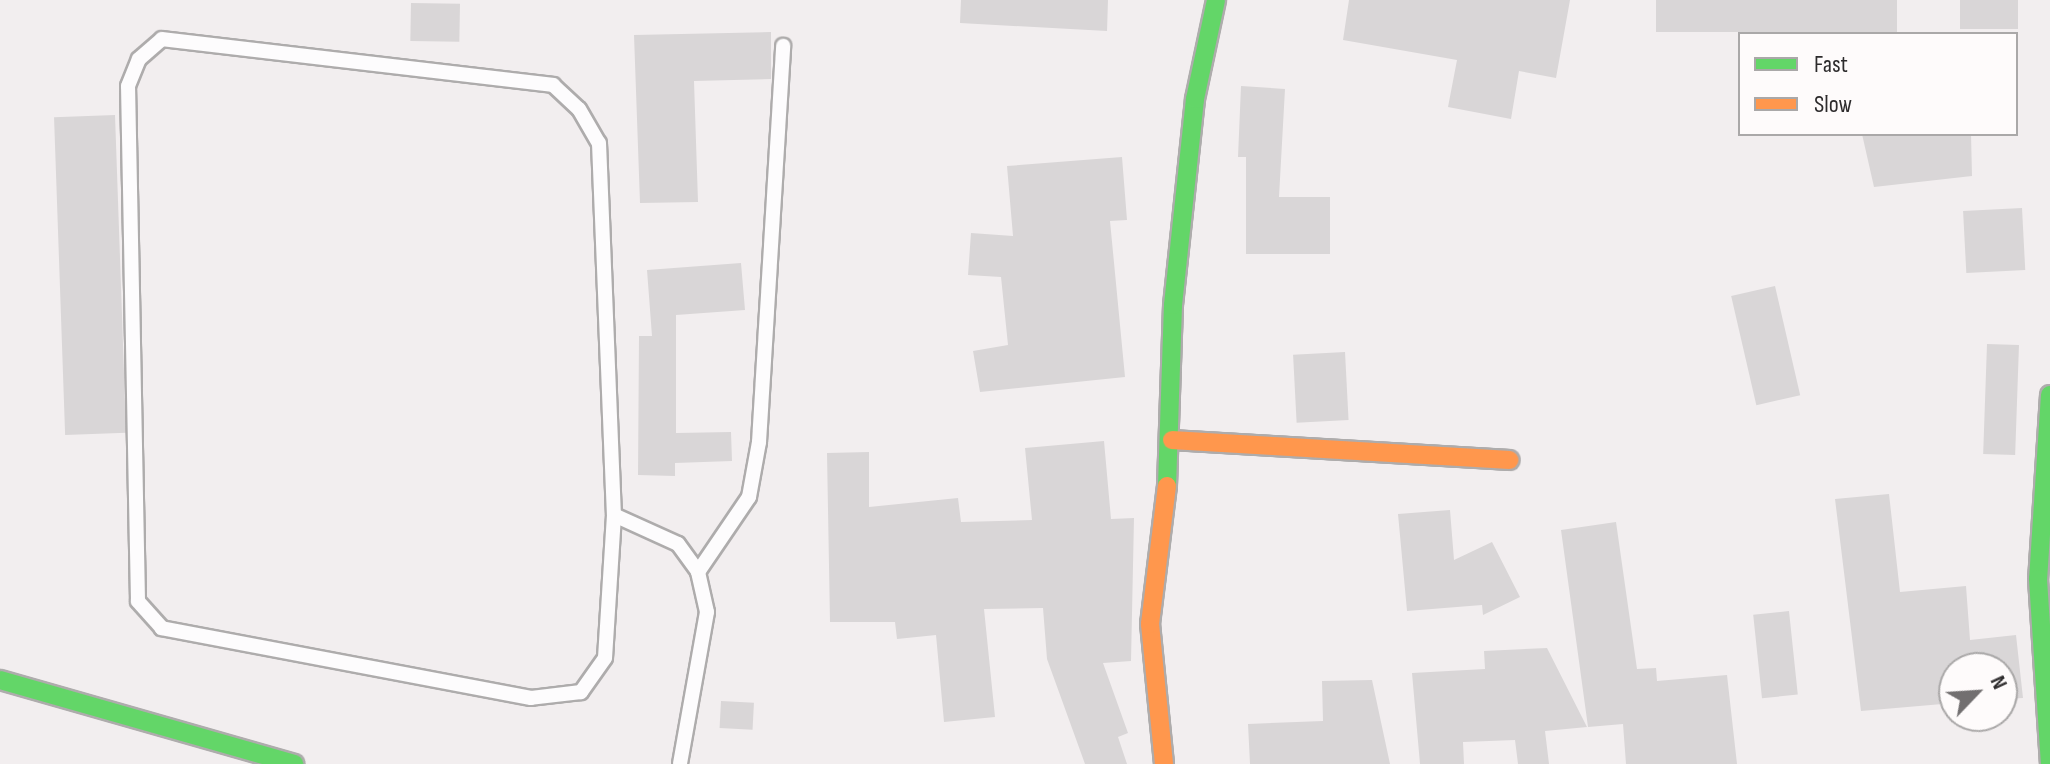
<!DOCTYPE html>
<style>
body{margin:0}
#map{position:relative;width:2050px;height:764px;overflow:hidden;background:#f2eeef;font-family:"Sofia Sans Condensed",sans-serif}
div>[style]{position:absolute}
.building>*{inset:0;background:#d9d6d7;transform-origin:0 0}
.roads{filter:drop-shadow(2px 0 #aeacac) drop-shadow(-2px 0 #aeacac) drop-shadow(0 2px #aeacac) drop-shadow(0 -2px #aeacac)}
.lane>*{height:14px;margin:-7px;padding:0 7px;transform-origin:7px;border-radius:7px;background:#fdfcfd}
.fast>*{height:18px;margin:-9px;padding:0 9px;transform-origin:9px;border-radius:9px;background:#63d668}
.slow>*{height:18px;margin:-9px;padding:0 9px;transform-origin:9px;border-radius:9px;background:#ff974d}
span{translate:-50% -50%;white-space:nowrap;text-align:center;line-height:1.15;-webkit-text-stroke:8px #fefbfb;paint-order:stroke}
.legend{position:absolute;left:1738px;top:32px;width:280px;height:104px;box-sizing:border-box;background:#fefbfb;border:2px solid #aaa8a8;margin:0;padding:10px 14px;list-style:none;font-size:24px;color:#2d2b2c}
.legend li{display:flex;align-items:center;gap:16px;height:40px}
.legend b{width:40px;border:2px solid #aaa8a8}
.north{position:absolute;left:1938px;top:652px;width:80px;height:80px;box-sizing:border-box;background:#fefbfb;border:2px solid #aaa8a8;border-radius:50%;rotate:65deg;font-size:22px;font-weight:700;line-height:32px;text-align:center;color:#2d2b2c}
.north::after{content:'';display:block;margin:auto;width:28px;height:36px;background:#726f70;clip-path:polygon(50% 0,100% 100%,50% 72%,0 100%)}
</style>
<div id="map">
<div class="building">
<i style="clip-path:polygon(961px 0,1108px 0,1107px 31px,960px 23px)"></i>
<i style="clip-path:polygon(1349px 0,1570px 0,1556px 78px,1519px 71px,1511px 119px,1448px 107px,1457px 60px,1343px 40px)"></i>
<i style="left:1656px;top:0;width:241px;height:32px"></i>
<i style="left:1960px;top:0;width:58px;height:29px"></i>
<i style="left:411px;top:3px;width:49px;height:38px;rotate:1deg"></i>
<i style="clip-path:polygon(771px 32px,771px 79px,694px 81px,698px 202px,640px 203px,634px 35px)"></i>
<i style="clip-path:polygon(1241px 86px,1285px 89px,1279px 197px,1330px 197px,1330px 254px,1246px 254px,1246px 157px,1238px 157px)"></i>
<i style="left:115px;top:115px;width:318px;height:61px;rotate:88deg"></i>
<i style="clip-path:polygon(1862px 134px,1971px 134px,1972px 176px,1874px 187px)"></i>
<i style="clip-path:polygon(1122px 157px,1127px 220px,1110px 221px,1125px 377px,980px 392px,973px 351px,1008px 345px,1001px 277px,968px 275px,971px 233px,1013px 236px,1007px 166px)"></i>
<i style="left:2022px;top:208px;width:62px;height:59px;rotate:87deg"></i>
<i style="clip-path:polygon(741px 263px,745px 310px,676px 315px,676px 433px,731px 432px,732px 461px,675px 463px,675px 476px,638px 475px,639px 336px,652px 336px,647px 270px)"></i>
<i style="left:1775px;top:286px;width:112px;height:45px;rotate:77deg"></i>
<i style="left:1987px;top:344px;width:32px;height:110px;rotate:2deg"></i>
<i style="left:1345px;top:352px;width:68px;height:52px;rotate:87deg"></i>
<i style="clip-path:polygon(1104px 441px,1111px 519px,1134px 518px,1131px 661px,1103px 663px,1128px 733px,1118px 737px,1127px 764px,1085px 764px,1047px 659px,1043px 608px,984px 609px,995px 717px,944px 722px,936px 635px,897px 639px,895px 622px,830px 622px,827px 453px,869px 452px,869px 507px,958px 498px,961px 522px,1032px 520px,1025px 448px)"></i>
<i style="clip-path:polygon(1889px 494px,1900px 592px,1966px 586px,1970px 640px,2016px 635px,2023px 698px,2002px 699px,2002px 668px,1954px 668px,1954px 703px,1861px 711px,1835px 499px)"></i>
<i style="clip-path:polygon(1450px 510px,1454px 560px,1492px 542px,1520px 597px,1483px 615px,1482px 605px,1407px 611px,1398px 514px)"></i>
<i style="clip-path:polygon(1616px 522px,1637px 669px,1656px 668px,1657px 681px,1727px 675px,1737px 764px,1626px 764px,1623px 724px,1588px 727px,1561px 530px)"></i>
<i style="left:1789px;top:611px;width:84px;height:36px;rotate:84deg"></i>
<i style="clip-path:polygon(1547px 648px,1587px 727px,1545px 731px,1549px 764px,1518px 764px,1515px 740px,1463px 742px,1464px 764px,1420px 764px,1412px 673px,1485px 669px,1484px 651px)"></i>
<i style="clip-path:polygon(1372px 680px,1390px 764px,1250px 764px,1248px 724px,1323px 721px,1322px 681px)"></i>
<i style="left:721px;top:701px;width:33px;height:27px;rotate:3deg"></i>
</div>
<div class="roads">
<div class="lane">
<i style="left:162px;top:39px;width:394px;rotate:6.7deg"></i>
<i style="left:553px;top:85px;width:35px;rotate:43deg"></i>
<i style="left:579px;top:109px;width:39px;rotate:60deg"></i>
<i style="left:599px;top:143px;width:372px;rotate:87.7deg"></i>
<i style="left:614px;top:515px;width:143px;rotate:93.6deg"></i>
<i style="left:605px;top:658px;width:42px;rotate:125.2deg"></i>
<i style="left:581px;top:692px;width:50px;rotate:173.2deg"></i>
<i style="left:531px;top:698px;width:376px;rotate:-169.3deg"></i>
<i style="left:162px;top:628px;width:36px;rotate:-132deg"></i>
<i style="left:138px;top:601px;width:515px;rotate:-91.11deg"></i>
<i style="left:128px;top:86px;width:29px;rotate:-68deg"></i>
<i style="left:139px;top:59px;width:30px;rotate:-41deg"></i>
<i style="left:614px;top:515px;width:70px;rotate:24.4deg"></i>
<i style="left:678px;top:544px;width:34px;rotate:54deg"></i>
<i style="left:698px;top:572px;width:41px;rotate:77.3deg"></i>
<i style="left:707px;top:612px;width:154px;rotate:100.1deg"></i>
<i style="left:698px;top:572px;width:91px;rotate:-55.8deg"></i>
<i style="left:749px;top:497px;width:56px;rotate:-79.7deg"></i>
<i style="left:759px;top:442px;width:397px;rotate:-86.5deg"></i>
</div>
<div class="fast">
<i style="left:2050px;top:395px;width:184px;rotate:93.7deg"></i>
<i style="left:2038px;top:579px;width:185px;rotate:86.3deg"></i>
<i style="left:1167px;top:486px;width:181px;rotate:-88.1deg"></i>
<i style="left:1173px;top:305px;width:207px;rotate:-83.9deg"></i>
<i style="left:1195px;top:99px;width:101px;rotate:-78deg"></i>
<i style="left:0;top:680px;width:306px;rotate:15.9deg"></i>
</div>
<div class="slow">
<i style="left:1172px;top:440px;width:338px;rotate:3.4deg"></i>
<i style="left:1164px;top:764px;width:141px;rotate:-95.7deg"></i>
<i style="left:1150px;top:624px;width:139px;rotate:-83deg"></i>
</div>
</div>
<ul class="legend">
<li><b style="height:10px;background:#63d668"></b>Fast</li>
<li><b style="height:10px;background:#ff974d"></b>Slow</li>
</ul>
<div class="north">N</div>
</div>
